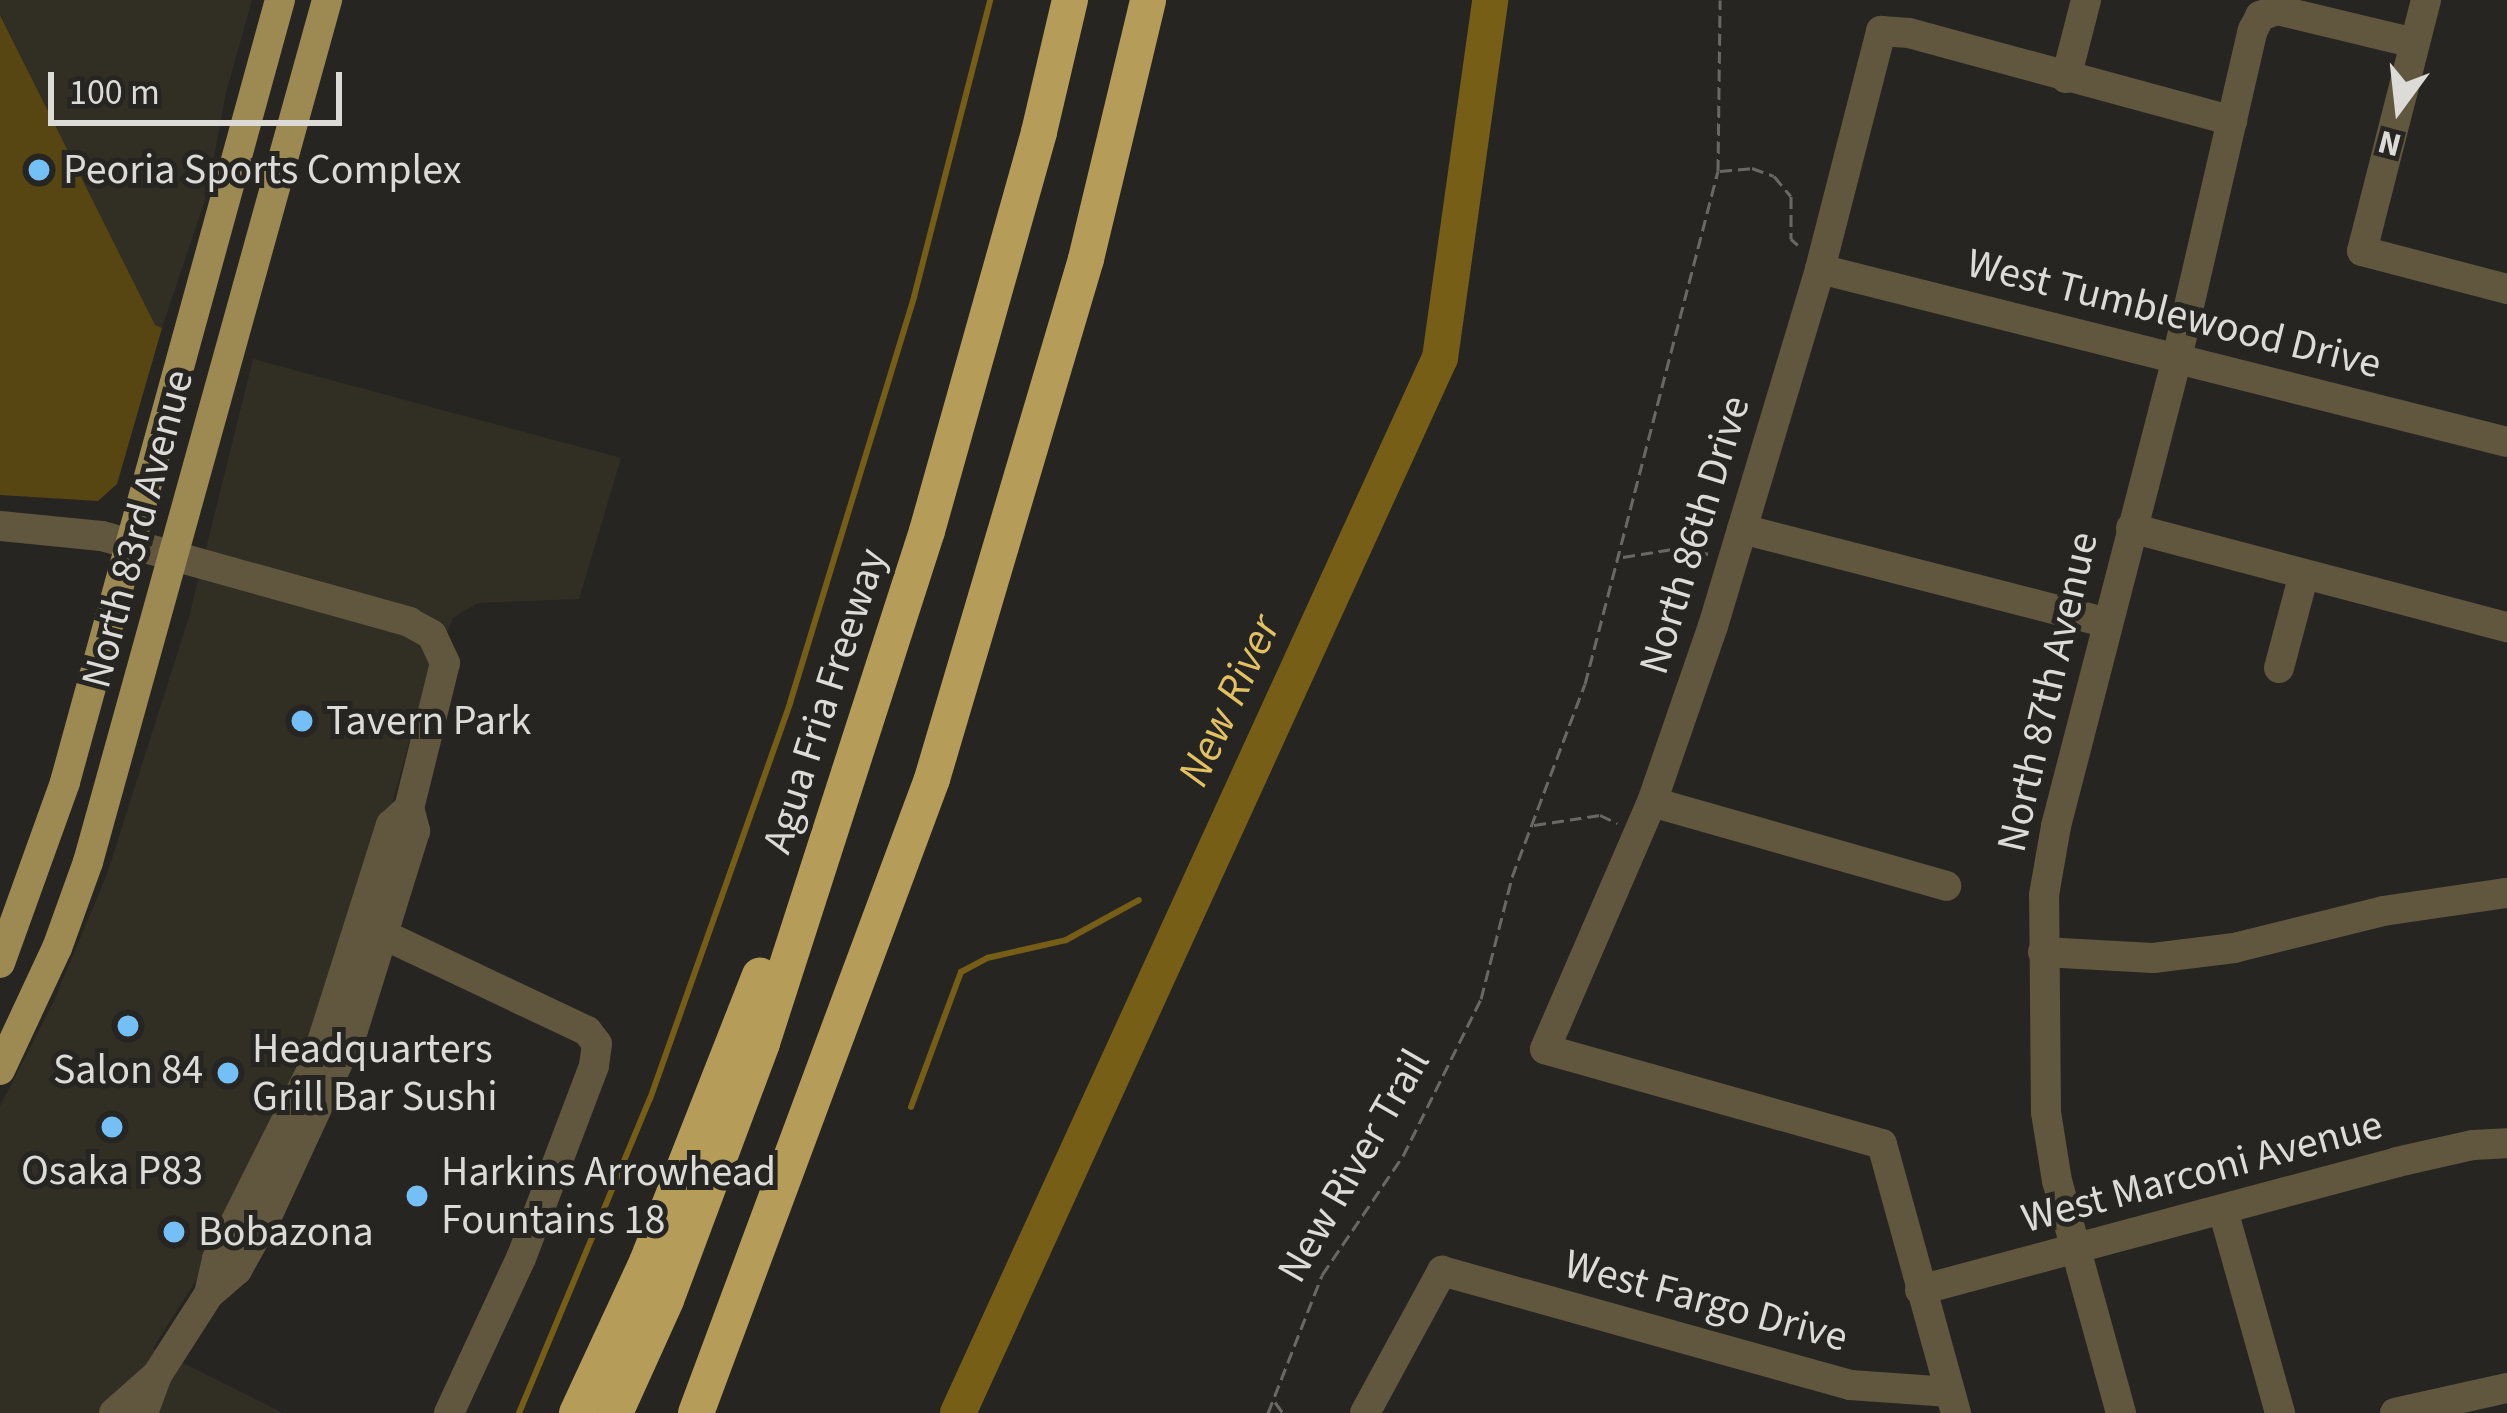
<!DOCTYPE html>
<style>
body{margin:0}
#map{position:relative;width:2507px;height:1413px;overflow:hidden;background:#272521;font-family:"Source Sans 3",sans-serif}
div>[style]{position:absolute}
.built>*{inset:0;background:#312e24}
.green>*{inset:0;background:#574612}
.stream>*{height:6px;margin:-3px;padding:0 3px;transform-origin:3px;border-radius:3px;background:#765e16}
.river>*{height:36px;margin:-18px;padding:0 18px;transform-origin:18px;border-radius:18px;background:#765e16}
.path>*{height:3px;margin-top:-1.5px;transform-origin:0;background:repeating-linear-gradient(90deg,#6a6865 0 12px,transparent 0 18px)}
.minor>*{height:30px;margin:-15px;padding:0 15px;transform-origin:15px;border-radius:15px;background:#61573e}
.major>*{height:30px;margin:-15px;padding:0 15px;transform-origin:15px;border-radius:15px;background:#9d8952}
.highway>*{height:36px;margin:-18px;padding:0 18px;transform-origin:18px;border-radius:18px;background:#b59c59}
.dots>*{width:33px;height:33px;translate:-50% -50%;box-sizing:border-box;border:6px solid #272521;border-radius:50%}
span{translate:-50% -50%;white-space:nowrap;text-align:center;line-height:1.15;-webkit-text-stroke:10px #272521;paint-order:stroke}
.poi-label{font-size:42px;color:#dcdbd8}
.left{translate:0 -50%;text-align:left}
.street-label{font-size:42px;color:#dcdbd8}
.water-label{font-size:45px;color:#e3c161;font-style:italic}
.north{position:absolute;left:2339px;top:48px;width:120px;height:120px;-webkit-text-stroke:9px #272521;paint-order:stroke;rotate:195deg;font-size:33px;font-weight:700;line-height:48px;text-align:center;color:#dcdbd8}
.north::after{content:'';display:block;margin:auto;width:42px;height:54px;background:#dcdbd8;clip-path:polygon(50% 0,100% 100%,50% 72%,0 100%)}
.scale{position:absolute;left:48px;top:72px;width:294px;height:54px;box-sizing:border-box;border:6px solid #dcdbd8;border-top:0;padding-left:15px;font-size:36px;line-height:42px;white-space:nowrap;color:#dcdbd8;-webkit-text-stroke:9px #272521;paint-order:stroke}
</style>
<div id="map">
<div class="built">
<i style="clip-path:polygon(0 0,252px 0,226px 93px,207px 194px,162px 328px,155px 326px,0 14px)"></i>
<i style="clip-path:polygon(253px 359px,621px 458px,579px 599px,478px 603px,453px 618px,429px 672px,359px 922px,230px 1227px,153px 1348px,283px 1413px,0 1413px,0 1106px,53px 1003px,107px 874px,189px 617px)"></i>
</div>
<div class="green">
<i style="clip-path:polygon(0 15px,155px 325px,162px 328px,117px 484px,98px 501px,0 495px)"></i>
</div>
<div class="stream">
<i style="left:911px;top:1107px;width:144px;rotate:-69.7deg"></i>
<i style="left:961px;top:972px;width:30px;rotate:-28deg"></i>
<i style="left:987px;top:958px;width:81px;rotate:-12.8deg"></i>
<i style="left:1066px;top:940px;width:83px;rotate:-28.7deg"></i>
<i style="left:519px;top:1413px;width:340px;rotate:-67.4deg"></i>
<i style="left:650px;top:1099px;width:420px;rotate:-70.5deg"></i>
<i style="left:790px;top:703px;width:425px;rotate:-73deg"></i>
<i style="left:914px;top:297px;width:307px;rotate:-75.6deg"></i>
</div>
<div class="river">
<i style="left:958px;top:1413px;width:1160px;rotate:-65.45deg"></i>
<i style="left:1440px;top:358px;width:361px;rotate:-82deg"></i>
</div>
<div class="path">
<i style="left:1720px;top:171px;width:32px;rotate:-5deg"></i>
<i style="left:1752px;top:168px;width:23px;rotate:20deg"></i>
<i style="left:1774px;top:176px;width:26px;rotate:50deg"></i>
<i style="left:1791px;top:196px;width:43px;rotate:90deg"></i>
<i style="left:1791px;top:239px;width:9px;rotate:41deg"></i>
<i style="left:1623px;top:557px;width:63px;rotate:-9.2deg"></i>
<i style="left:1685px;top:547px;width:24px;rotate:17deg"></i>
<i style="left:1534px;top:825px;width:67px;rotate:-8.6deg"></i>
<i style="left:1600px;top:815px;width:19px;rotate:25deg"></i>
<i style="left:1275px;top:1402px;width:14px;rotate:54deg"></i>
<i style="left:1268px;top:1413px;width:148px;rotate:-68.6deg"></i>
<i style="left:1322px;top:1275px;width:144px;rotate:-55.8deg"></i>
<i style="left:1403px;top:1156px;width:175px;rotate:-63.6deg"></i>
<i style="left:1481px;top:999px;width:126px;rotate:-75.7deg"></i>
<i style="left:1512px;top:877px;width:206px;rotate:-69.3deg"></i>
<i style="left:1585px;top:684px;width:530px;rotate:-75.47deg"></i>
<i style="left:1718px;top:171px;width:171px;rotate:-89.3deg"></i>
</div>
<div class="minor">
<i style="left:2426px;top:0;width:259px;rotate:104.3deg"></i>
<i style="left:2362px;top:251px;width:150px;rotate:14.7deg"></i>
<i style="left:2066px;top:78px;width:81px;rotate:-75.6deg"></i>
<i style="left:1820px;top:269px;width:708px;rotate:14.13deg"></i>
<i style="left:0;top:526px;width:102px;rotate:5.6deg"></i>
<i style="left:102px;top:536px;width:319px;rotate:15.6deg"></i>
<i style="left:409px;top:622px;width:26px;rotate:29deg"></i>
<i style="left:432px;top:635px;width:31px;rotate:65deg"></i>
<i style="left:445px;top:663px;width:149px;rotate:103.9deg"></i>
<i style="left:409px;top:808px;width:24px;rotate:75deg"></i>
<i style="left:415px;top:831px;width:208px;rotate:107.3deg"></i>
<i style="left:353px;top:1030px;width:205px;rotate:114.8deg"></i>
<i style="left:267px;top:1216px;width:62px;rotate:119.1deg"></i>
<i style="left:237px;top:1270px;width:37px;rotate:139deg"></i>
<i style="left:209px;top:1294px;width:96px;rotate:122.7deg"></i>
<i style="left:157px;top:1375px;width:40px;rotate:110.2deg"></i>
<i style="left:2131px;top:528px;width:389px;rotate:14.8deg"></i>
<i style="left:1742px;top:529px;width:377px;rotate:14.4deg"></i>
<i style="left:2279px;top:668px;width:97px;rotate:-75.1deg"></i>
<i style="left:1652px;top:802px;width:306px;rotate:15.9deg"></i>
<i style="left:363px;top:925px;width:248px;rotate:25.3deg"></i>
<i style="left:587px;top:1031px;width:16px;rotate:52deg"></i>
<i style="left:597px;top:1044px;width:22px;rotate:98deg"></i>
<i style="left:594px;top:1066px;width:205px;rotate:110.8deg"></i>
<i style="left:521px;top:1258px;width:171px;rotate:114.9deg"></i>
<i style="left:2043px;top:952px;width:110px;rotate:3.1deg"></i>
<i style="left:2153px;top:958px;width:82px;rotate:-7deg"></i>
<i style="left:2234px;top:948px;width:154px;rotate:-13.9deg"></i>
<i style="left:2383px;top:911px;width:125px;rotate:-8.3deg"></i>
<i style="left:2223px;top:1210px;width:211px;rotate:74.3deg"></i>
<i style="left:1920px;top:1290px;width:494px;rotate:-15deg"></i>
<i style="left:2397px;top:1162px;width:78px;rotate:-12.6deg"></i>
<i style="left:2473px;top:1145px;width:34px;rotate:-3deg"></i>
<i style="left:209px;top:1294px;width:36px;rotate:-77deg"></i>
<i style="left:217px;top:1259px;width:221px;rotate:-63.4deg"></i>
<i style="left:316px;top:1061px;width:248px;rotate:-72.4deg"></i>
<i style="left:391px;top:825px;width:25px;rotate:-43deg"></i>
<i style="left:114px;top:1413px;width:57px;rotate:-41.5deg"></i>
<i style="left:1365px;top:1413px;width:162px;rotate:-61.5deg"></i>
<i style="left:1442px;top:1271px;width:424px;rotate:15.6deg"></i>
<i style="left:1850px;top:1385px;width:100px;rotate:4deg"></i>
<i style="left:1956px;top:1413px;width:279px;rotate:-105.4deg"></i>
<i style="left:1882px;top:1144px;width:350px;rotate:-164.3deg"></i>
<i style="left:1545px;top:1049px;width:269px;rotate:-66.6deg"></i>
<i style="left:1652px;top:802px;width:186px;rotate:-70.9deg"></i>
<i style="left:1713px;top:626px;width:373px;rotate:-73.3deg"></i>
<i style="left:1820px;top:269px;width:246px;rotate:-75.6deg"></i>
<i style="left:1881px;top:31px;width:28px;rotate:4deg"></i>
<i style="left:1909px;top:33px;width:335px;rotate:15.2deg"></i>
<i style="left:2121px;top:1413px;width:241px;rotate:-105.4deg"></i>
<i style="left:2057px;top:1181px;width:70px;rotate:-99.1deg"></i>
<i style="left:2046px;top:1112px;width:217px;rotate:-90.5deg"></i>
<i style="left:2044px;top:895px;width:70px;rotate:-80.1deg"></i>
<i style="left:2056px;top:826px;width:483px;rotate:-75.5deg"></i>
<i style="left:2177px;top:358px;width:337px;rotate:-77deg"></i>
<i style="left:2253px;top:30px;width:16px;rotate:-63deg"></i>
<i style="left:2260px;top:16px;width:18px;rotate:-19deg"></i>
<i style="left:2277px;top:10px;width:141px;rotate:13.5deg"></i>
<i style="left:2395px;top:1413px;width:115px;rotate:-12.6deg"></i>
</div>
<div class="major">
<i style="left:0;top:963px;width:192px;rotate:-70.2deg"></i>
<i style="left:65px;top:782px;width:811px;rotate:-74.63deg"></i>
<i style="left:0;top:1070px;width:135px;rotate:-65deg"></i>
<i style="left:57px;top:948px;width:91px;rotate:-70.2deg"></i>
<i style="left:88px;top:862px;width:895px;rotate:-74.5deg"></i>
</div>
<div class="highway">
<i style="left:577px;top:1413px;width:166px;rotate:-65.1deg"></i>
<i style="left:647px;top:1262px;width:308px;rotate:-68.5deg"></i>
<i style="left:615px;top:1413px;width:124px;rotate:-65.7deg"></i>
<i style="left:666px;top:1300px;width:274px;rotate:-69.5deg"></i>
<i style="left:762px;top:1043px;width:538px;rotate:-72.14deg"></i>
<i style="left:927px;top:531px;width:414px;rotate:-74.3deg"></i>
<i style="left:1039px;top:132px;width:136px;rotate:-76.8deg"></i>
<i style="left:696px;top:1413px;width:676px;rotate:-69.58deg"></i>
<i style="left:932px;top:779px;width:542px;rotate:-73.5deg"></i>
<i style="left:1086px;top:259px;width:266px;rotate:-76.5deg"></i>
</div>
<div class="dots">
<i style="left:39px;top:170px;background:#74c0f6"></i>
<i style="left:302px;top:721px;background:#74c0f6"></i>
<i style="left:128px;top:1026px;background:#74c0f6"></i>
<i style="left:228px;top:1073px;background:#74c0f6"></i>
<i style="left:112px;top:1127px;background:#74c0f6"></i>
<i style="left:417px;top:1196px;background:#74c0f6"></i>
<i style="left:174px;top:1232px;background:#74c0f6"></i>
</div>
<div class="poi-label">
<span class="left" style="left:63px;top:170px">Peoria Sports Complex</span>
<span class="left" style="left:326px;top:721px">Tavern Park</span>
<span class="left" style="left:252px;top:1073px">Headquarters<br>Grill Bar Sushi</span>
<span style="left:128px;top:1070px">Salon 84</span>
<span style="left:112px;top:1171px">Osaka P83</span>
<span class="left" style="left:441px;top:1196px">Harkins Arrowhead<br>Fountains 18</span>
<span class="left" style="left:198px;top:1232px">Bobazona</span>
</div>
<div class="street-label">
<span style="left:2174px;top:314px;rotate:14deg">West Tumblewood Drive</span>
<span style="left:138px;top:529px;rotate:-75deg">North 83rd Avenue</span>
<span style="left:1695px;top:535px;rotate:-73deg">North 86th Drive</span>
<span style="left:2048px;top:692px;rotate:-77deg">North 87th Avenue</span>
<span style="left:825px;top:701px;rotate:-72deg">Agua Fria Freeway</span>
<span style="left:1354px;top:1166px;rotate:-60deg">New River Trail</span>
<span style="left:2202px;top:1172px;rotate:-15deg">West Marconi Avenue</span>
<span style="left:1706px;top:1301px;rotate:15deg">West Fargo Drive</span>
</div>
<div class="water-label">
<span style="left:1230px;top:701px;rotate:-65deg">New River</span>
</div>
<div class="north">N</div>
<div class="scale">100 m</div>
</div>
